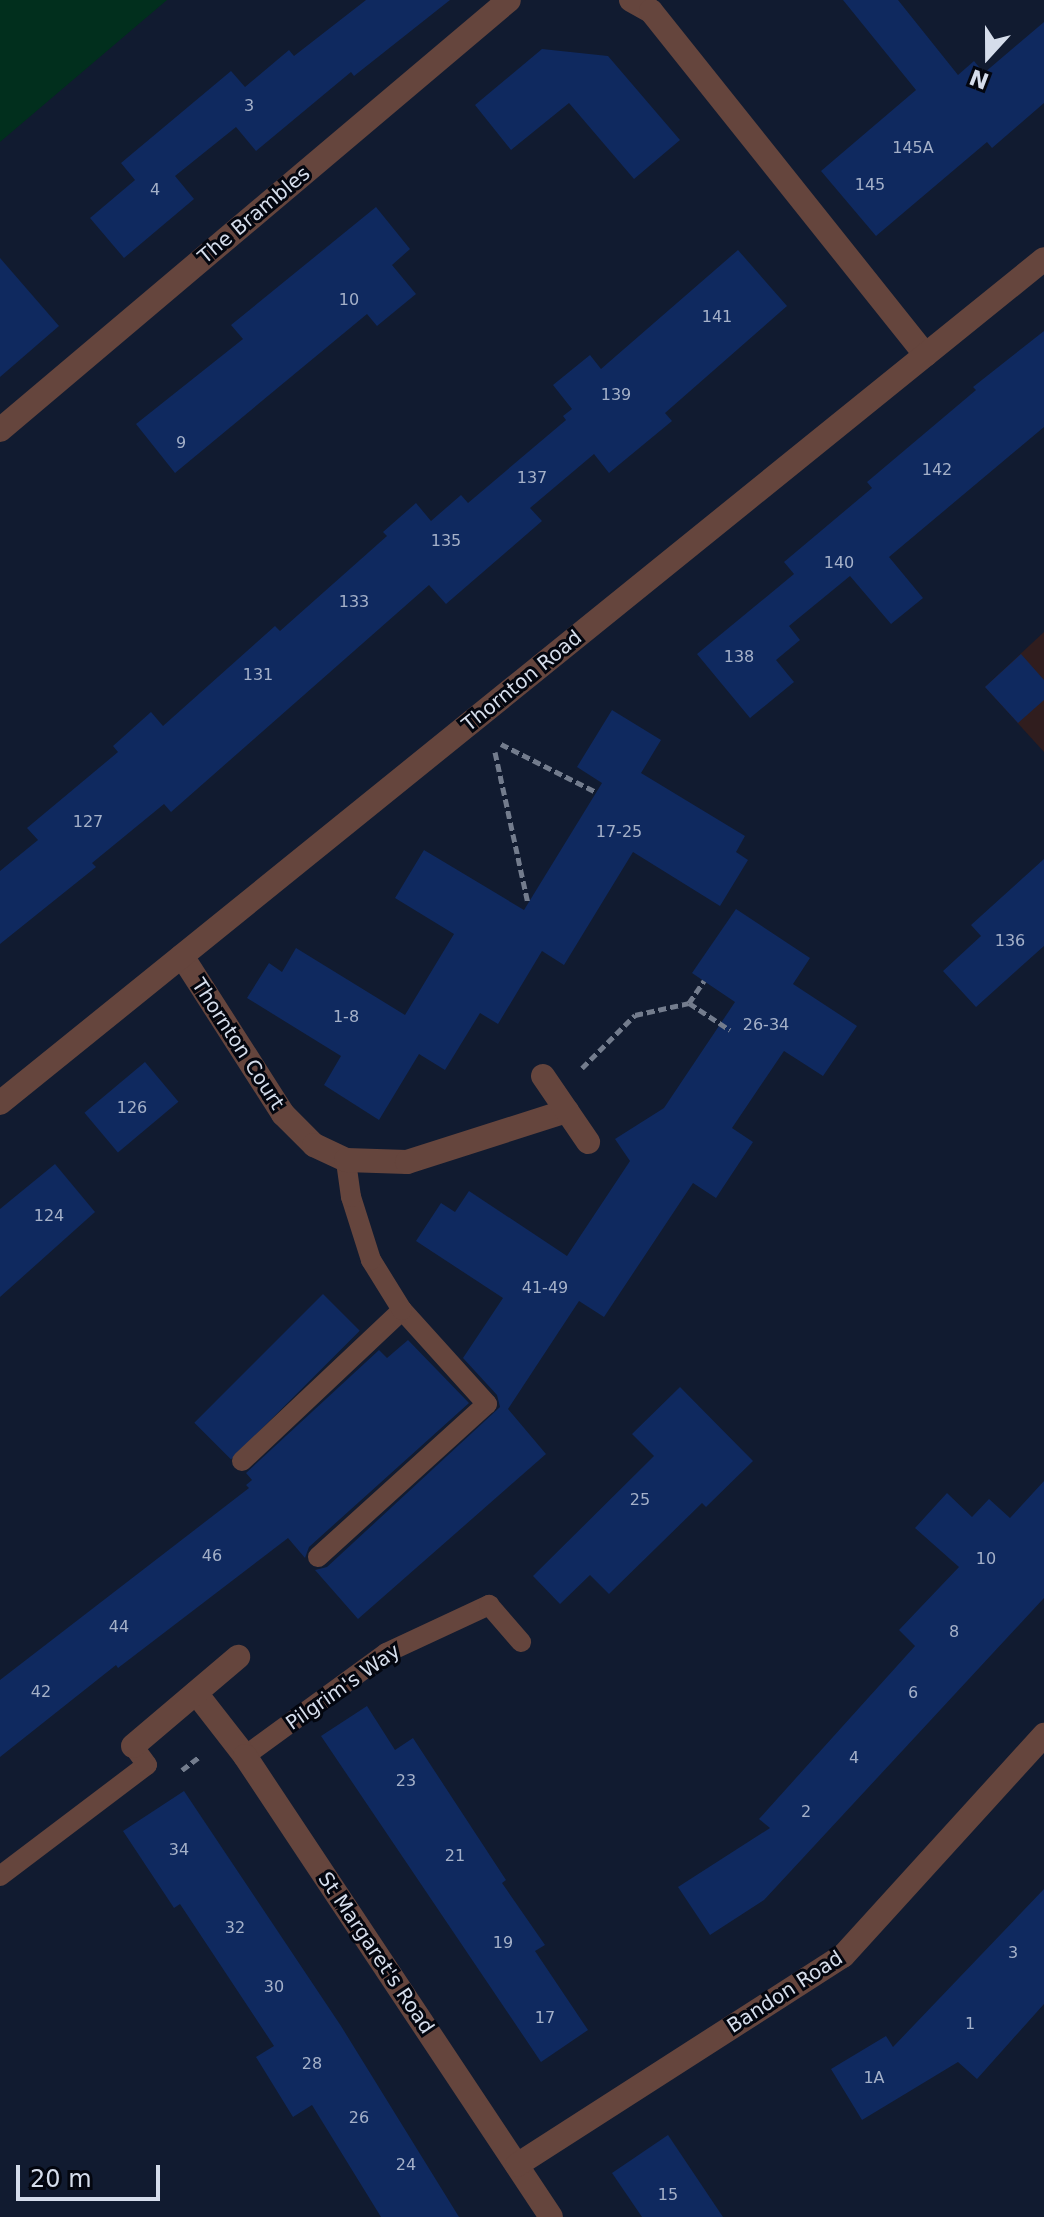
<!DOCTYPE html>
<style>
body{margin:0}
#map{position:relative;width:1044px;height:2217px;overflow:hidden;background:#111b30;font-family:"DejaVu Sans",sans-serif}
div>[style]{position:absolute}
.commercial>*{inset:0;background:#301d1e}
.green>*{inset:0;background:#012f1d}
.building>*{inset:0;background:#0f295f;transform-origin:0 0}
.path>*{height:5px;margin-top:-2.5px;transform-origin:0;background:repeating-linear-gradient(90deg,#737c8d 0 8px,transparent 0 12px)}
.lane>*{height:20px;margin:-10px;padding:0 10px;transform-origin:10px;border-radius:10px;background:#65453d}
.street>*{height:24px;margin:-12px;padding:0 12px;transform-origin:12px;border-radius:12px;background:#65453d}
span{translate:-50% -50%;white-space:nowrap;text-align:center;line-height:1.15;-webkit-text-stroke:6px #03060f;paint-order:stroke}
.number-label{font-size:16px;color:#a4b0c8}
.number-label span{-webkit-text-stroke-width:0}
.street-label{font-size:20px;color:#d5ddeb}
.north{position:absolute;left:948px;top:16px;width:80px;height:80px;-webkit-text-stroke:6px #03060f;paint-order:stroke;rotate:201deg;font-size:22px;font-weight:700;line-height:32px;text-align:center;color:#d5ddeb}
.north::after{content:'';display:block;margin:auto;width:28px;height:36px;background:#d5ddeb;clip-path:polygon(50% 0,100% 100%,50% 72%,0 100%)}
.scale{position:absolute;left:16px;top:2165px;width:144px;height:36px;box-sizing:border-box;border:4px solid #d5ddeb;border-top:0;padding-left:10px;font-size:24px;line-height:28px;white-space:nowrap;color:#d5ddeb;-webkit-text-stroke:6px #03060f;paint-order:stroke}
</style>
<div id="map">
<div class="commercial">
<i style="clip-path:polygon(1044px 632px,1044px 752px,985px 687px)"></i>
</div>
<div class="green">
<i style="clip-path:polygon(0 0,167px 0,0 142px)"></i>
</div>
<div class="building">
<i style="clip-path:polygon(366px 0,450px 0,354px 76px,351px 72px,256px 151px,236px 127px,175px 176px,194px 199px,124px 258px,90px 218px,135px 180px,121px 163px,231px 71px,245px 87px,289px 50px,294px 56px)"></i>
<i style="clip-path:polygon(843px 0,898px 0,958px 75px,974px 61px,984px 73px,1044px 22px,1044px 103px,992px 148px,987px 142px,876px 236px,821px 171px,916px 90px)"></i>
<i style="clip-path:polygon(542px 49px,608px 56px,680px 140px,634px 179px,569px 103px,511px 150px,475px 105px)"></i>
<i style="clip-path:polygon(376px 207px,410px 249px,392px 265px,416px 294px,377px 326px,367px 314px,175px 473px,136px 424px,243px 339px,231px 325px)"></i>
<i style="clip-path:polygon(738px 250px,787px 306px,665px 413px,672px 421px,609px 473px,594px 454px,530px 508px,542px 521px,446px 604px,429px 585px,171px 812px,164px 804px,92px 863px,96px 867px,0 944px,0 871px,38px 840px,27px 828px,118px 752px,113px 746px,151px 712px,163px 726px,275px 626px,280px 631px,387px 536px,383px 532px,416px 503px,431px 521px,461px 495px,468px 503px,566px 420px,563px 416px,572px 409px,553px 385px,590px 355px,601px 369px)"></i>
<i style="clip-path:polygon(0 258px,59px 326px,0 377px)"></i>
<i style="clip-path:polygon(1044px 331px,1044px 427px,889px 557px,923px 598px,891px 624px,850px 576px,789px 626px,800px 640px,776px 660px,794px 682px,750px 718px,697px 654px,794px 574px,784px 562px,872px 488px,867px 482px,976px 390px,973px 387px)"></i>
<i style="clip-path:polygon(1021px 654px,1044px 680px,1044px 700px,1018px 723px,985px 687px)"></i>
<i style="clip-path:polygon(612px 710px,661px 740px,641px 773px,745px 836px,736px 852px,748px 860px,720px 906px,633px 852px,564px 965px,542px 951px,498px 1024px,480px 1013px,445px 1070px,419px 1054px,379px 1120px,324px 1085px,341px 1056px,247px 998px,269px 963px,282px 972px,296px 948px,405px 1015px,454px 934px,395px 898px,424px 850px,524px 910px,602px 783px,577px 767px)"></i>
<i style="clip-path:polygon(1044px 859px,1044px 946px,976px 1007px,943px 971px,981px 936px,971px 925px)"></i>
<i style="clip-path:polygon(736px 909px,810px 958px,793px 984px,857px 1026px,823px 1076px,784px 1051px,732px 1128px,753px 1142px,716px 1198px,693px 1183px,604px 1317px,579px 1301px,508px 1409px,546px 1454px,358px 1619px,315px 1570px,327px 1567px,500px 1407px,497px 1395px,463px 1358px,503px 1298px,416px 1241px,441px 1203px,455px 1212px,469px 1191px,567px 1256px,630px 1161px,615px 1139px,664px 1108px,735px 1002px,692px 973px)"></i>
<i style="left:145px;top:1062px;width:52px;height:79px;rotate:50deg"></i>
<i style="clip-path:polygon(55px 1164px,95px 1212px,0 1297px,0 1209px)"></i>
<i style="left:323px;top:1294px;width:52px;height:182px;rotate:45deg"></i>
<i style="clip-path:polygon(408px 1340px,469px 1403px,309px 1547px,305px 1558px,288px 1538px,118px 1668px,116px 1665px,0 1757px,0 1680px,249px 1488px,246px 1485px,252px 1480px,246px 1473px,379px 1350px,387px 1358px)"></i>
<i style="clip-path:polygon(680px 1387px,753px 1461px,706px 1507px,702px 1503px,609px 1594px,590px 1575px,560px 1604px,533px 1576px,654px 1456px,632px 1434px)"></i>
<i style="clip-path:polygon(1044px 1481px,1044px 1598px,764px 1900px,710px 1935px,678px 1887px,770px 1828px,759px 1819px,915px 1646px,899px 1630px,959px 1567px,915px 1528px,947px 1493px,972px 1517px,989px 1499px,1010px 1518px)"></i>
<i style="clip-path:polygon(367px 1706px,395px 1750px,413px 1738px,506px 1880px,502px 1883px,545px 1945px,535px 1951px,588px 2030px,541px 2062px,321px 1736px)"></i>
<i style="clip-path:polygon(184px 1791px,341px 2026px,459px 2217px,381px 2217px,312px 2105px,293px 2117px,256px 2057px,274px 2046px,180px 1904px,174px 1908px,123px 1831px)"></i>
<i style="clip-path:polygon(1044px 1889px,1044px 2004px,977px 2079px,958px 2062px,862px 2120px,831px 2069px,886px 2036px,893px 2047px)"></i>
<i style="clip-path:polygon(668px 2135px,723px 2217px,642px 2217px,612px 2173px)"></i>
</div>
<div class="path">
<i style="left:501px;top:744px;width:106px;rotate:26.8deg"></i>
<i style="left:495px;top:752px;width:155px;rotate:77.7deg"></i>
<i style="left:689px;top:1003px;width:27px;rotate:-56deg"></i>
<i style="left:582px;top:1068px;width:75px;rotate:-45deg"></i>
<i style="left:635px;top:1015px;width:55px;rotate:-12.5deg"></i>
<i style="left:689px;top:1003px;width:49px;rotate:33.4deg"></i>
<i style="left:182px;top:1770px;width:21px;rotate:-37deg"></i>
</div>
<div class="lane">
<i style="left:242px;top:1461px;width:220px;rotate:-43.3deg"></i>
<i style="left:318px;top:1557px;width:228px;rotate:-42.2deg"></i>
<i style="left:487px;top:1404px;width:127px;rotate:-132.1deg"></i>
<i style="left:402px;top:1310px;width:59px;rotate:-121.8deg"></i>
<i style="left:371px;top:1260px;width:66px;rotate:-107.6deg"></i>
<i style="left:351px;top:1197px;width:37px;rotate:-98deg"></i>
<i style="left:245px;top:1756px;width:175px;rotate:-36.1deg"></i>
<i style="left:386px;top:1653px;width:114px;rotate:-25deg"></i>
<i style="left:489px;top:1605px;width:49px;rotate:49.1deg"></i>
<i style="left:0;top:1876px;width:184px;rotate:-37.1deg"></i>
<i style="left:147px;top:1765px;width:24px;rotate:-126deg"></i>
</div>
<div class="street">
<i style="left:631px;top:0;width:23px;rotate:29deg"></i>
<i style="left:651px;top:11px;width:440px;rotate:51.4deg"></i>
<i style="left:0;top:430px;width:666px;rotate:-40.19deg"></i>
<i style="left:182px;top:956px;width:188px;rotate:57.4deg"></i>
<i style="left:283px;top:1114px;width:44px;rotate:45deg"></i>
<i style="left:314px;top:1145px;width:35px;rotate:25deg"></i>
<i style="left:346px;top:1160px;width:61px;rotate:1.9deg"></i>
<i style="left:407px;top:1162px;width:168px;rotate:-17.7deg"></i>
<i style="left:543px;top:1076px;width:80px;rotate:55.7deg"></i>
<i style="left:0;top:1103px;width:1342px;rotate:-38.95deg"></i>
<i style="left:196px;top:1693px;width:80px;rotate:52.1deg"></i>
<i style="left:245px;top:1756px;width:553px;rotate:56.42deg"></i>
<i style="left:133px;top:1746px;width:138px;rotate:-40.3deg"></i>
<i style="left:517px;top:2165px;width:387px;rotate:-32.7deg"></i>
<i style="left:843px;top:1956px;width:299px;rotate:-47.7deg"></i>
</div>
<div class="number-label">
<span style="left:249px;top:106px">3</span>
<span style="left:913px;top:148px">145A</span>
<span style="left:870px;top:185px">145</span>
<span style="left:155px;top:190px">4</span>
<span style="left:349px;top:300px">10</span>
<span style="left:717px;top:317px">141</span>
<span style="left:616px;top:395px">139</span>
<span style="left:181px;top:443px">9</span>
<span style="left:937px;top:470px">142</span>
<span style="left:532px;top:478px">137</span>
<span style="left:446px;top:541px">135</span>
<span style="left:839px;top:563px">140</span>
<span style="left:354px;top:602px">133</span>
<span style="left:739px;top:657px">138</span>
<span style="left:258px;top:675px">131</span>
<span style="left:88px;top:822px">127</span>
<span style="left:619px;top:832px">17-25</span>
<span style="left:1010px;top:941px">136</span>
<span style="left:346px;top:1017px">1-8</span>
<span style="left:766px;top:1025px">26-34</span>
<span style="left:132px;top:1108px">126</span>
<span style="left:49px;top:1216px">124</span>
<span style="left:545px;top:1288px">41-49</span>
<span style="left:640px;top:1500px">25</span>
<span style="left:212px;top:1556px">46</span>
<span style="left:986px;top:1559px">10</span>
<span style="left:119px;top:1627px">44</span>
<span style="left:954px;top:1632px">8</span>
<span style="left:41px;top:1692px">42</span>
<span style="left:913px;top:1693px">6</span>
<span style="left:854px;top:1758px">4</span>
<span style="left:406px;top:1781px">23</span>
<span style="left:806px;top:1812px">2</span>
<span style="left:179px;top:1850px">34</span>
<span style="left:455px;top:1856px">21</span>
<span style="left:235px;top:1928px">32</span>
<span style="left:503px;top:1943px">19</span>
<span style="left:1013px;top:1953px">3</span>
<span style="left:274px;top:1987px">30</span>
<span style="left:545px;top:2018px">17</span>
<span style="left:970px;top:2024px">1</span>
<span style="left:312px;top:2064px">28</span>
<span style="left:874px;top:2078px">1A</span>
<span style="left:359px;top:2118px">26</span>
<span style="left:406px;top:2165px">24</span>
<span style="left:668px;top:2195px">15</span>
</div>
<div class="street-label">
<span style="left:254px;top:215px;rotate:-40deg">The Brambles</span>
<span style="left:522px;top:681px;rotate:-39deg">Thornton Road</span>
<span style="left:238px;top:1044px;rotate:57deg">Thornton Court</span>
<span style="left:343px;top:1687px;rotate:-35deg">Pilgrim's Way</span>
<span style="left:376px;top:1953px;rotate:56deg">St Margaret's Road</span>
<span style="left:785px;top:1992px;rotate:-33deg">Bandon Road</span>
</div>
<div class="north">N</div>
<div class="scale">20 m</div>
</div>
